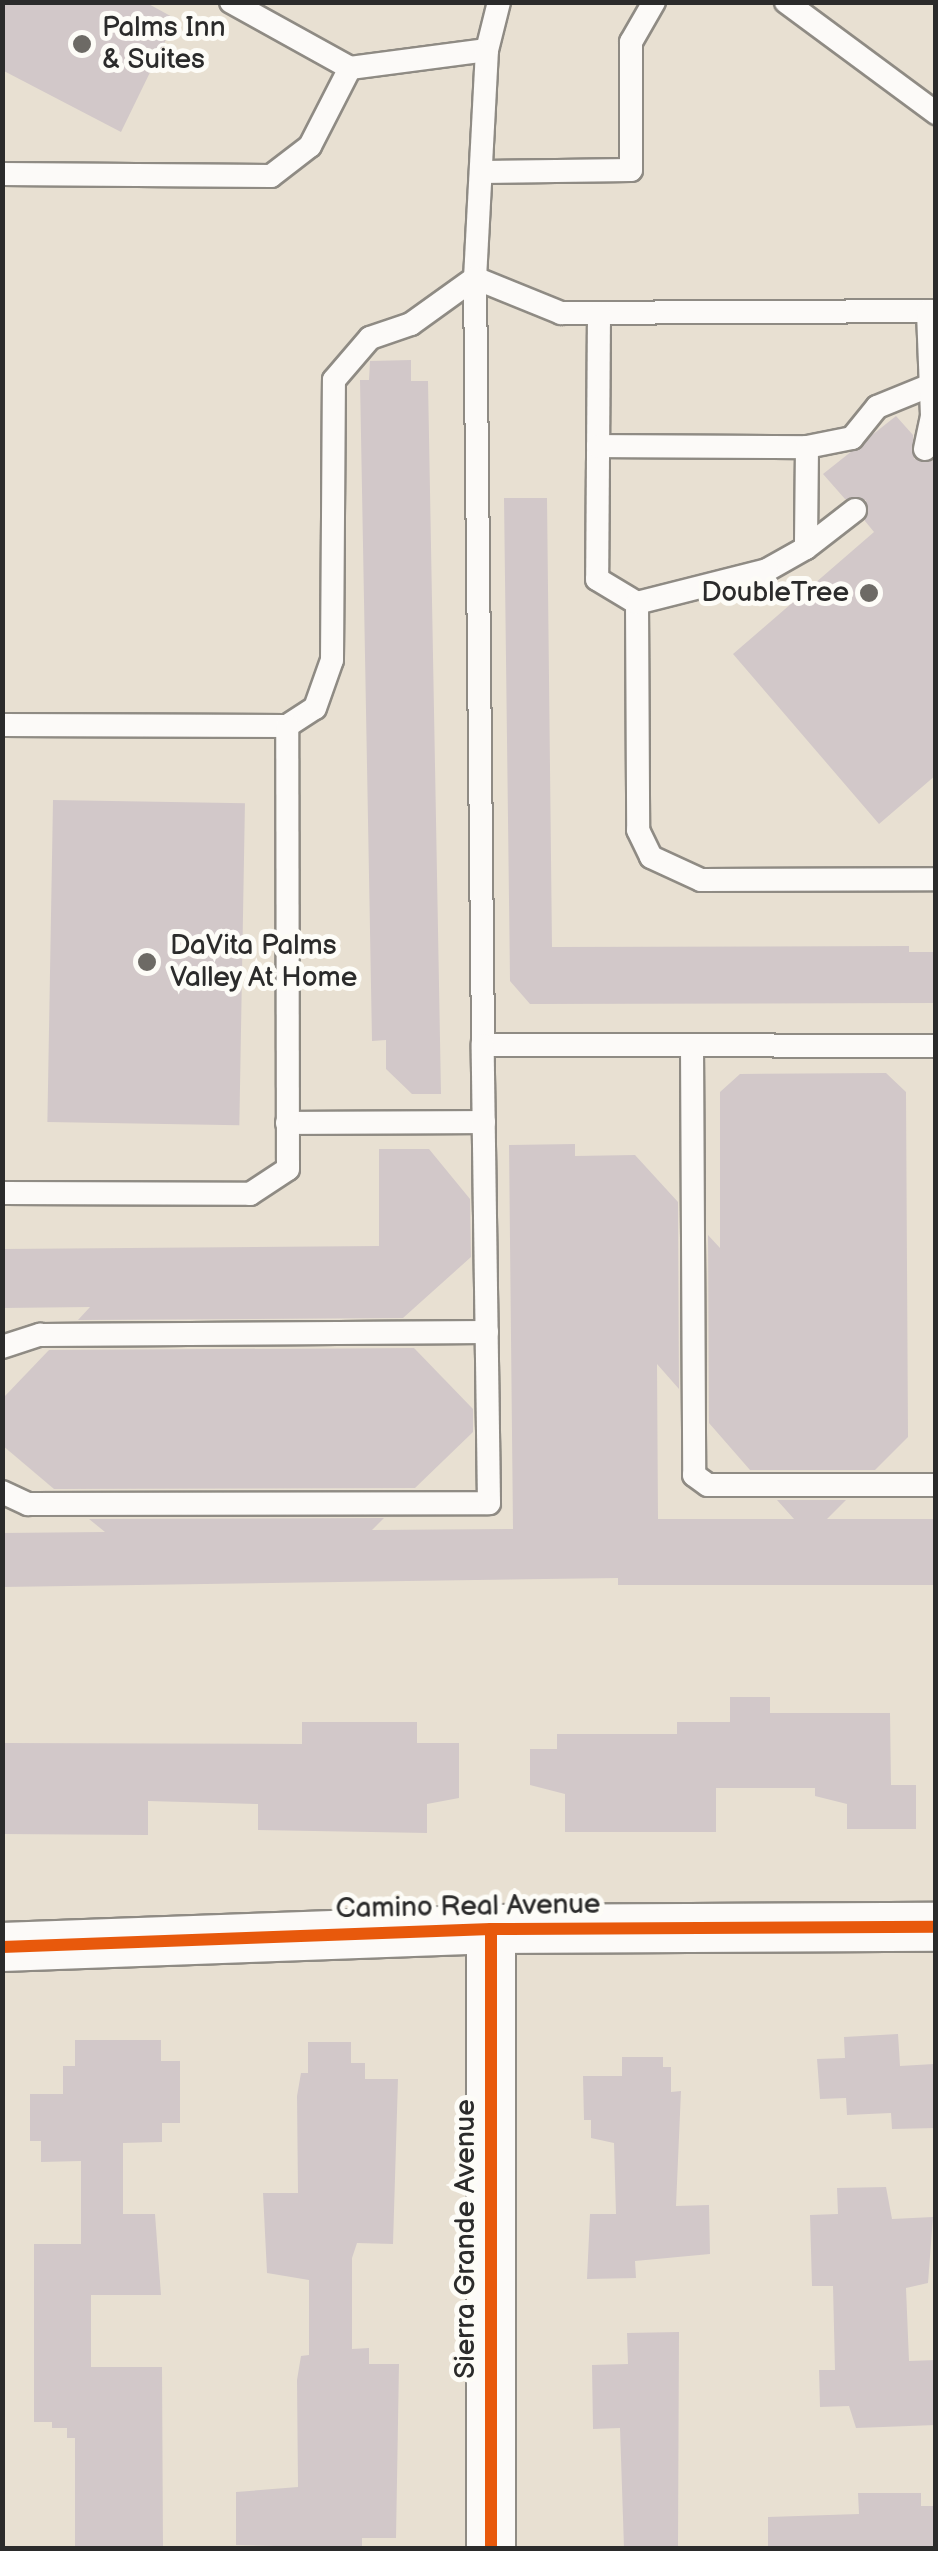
<!DOCTYPE html>
<style>
body{margin:0}
#map{position:relative;width:938px;height:2551px;overflow:hidden;background:#e8e0d2;font-family:"Balsamiq Sans",sans-serif}
div>[style]{position:absolute}
.building>*{inset:0;background:#d2c8c9;transform-origin:0 0}
.roads{filter:drop-shadow(2px 0 #8f8b84) drop-shadow(-2px 0 #8f8b84) drop-shadow(0 2px #8f8b84) drop-shadow(0 -2px #8f8b84)}
.service>*{height:22px;margin:-11px;padding:0 11px;transform-origin:11px;border-radius:11px;background:#fcfaf8}
.minor>*{height:48px;margin:-24px;padding:0 24px;transform-origin:24px;border-radius:24px;background:#fcfaf8}
.cycleway>*{height:12px;margin:-6px;padding:0 6px;transform-origin:6px;border-radius:6px;background:#e8590c}
.dots>*{width:28px;height:28px;translate:-50% -50%;box-sizing:border-box;border:5px solid #fdfcf7;border-radius:50%}
span{translate:-50% -50%;white-space:nowrap;text-align:center;line-height:1.15;-webkit-text-stroke:10px #fdfcf7;paint-order:stroke}
.poi-label{font-size:28px;color:#2b2b2b}
.left{translate:0 -50%;text-align:left}
.right{translate:-100% -50%;text-align:right}
.street-label{font-size:28px;color:#2b2b2b}
.frame{position:absolute;inset:0;border:5px solid #2b2b2b;pointer-events:none}
</style>
<div id="map">
<div class="building">
<i style="clip-path:polygon(2px 2px,145px 2px,176px 19px,121px 132px,2px 70px)"></i>
<i style="clip-path:polygon(411px 360px,411px 381px,428px 381px,441px 1094px,412px 1094px,386px 1069px,386px 1040px,372px 1041px,360px 380px,369px 380px,370px 361px)"></i>
<i style="clip-path:polygon(896px 416px,913px 435px,914px 459px,936px 461px,936px 775px,879px 824px,733px 654px,874px 532px,865px 521px,866px 500px,845px 499px,823px 474px)"></i>
<i style="clip-path:polygon(504px 498px,547px 498px,552px 947px,909px 946px,909px 952px,936px 952px,936px 1003px,530px 1004px,510px 981px)"></i>
<i style="left:53px;top:800px;width:192px;height:322px;rotate:1deg"></i>
<i style="clip-path:polygon(886px 1073px,906px 1092px,908px 1437px,875px 1470px,750px 1470px,709px 1423px,708px 1235px,720px 1248px,720px 1092px,740px 1074px)"></i>
<i style="clip-path:polygon(575px 1144px,575px 1156px,635px 1155px,678px 1202px,679px 1389px,657px 1364px,658px 1519px,794px 1519px,777px 1500px,846px 1500px,827px 1519px,936px 1519px,936px 1585px,618px 1585px,618px 1578px,2px 1587px,2px 1533px,105px 1532px,89px 1519px,384px 1518px,372px 1530px,513px 1529px,509px 1145px)"></i>
<i style="clip-path:polygon(379px 1149px,429px 1149px,470px 1199px,471px 1257px,403px 1318px,78px 1320px,90px 1307px,2px 1308px,2px 1249px,379px 1246px)"></i>
<i style="clip-path:polygon(414px 1348px,473px 1409px,473px 1432px,415px 1488px,54px 1489px,2px 1445px,4px 1397px,49px 1350px)"></i>
<i style="clip-path:polygon(730px 1697px,770px 1697px,770px 1713px,890px 1713px,891px 1785px,916px 1785px,916px 1829px,847px 1829px,847px 1804px,815px 1796px,815px 1788px,716px 1788px,716px 1832px,565px 1832px,565px 1794px,530px 1785px,530px 1749px,557px 1749px,557px 1734px,677px 1734px,677px 1722px,730px 1722px)"></i>
<i style="clip-path:polygon(302px 1722px,417px 1722px,417px 1743px,459px 1743px,459px 1798px,427px 1804px,427px 1833px,258px 1830px,258px 1804px,148px 1801px,148px 1835px,2px 1834px,2px 1743px,302px 1744px)"></i>
<i style="clip-path:polygon(898px 2034px,900px 2066px,934px 2064px,936px 2128px,892px 2129px,891px 2113px,847px 2115px,846px 2098px,820px 2099px,817px 2059px,845px 2058px,844px 2037px)"></i>
<i style="clip-path:polygon(75px 2040px,161px 2040px,161px 2061px,180px 2061px,180px 2123px,162px 2123px,162px 2142px,123px 2143px,123px 2214px,155px 2214px,161px 2295px,91px 2295px,91px 2367px,162px 2367px,163px 2548px,75px 2548px,75px 2438px,67px 2438px,67px 2428px,52px 2428px,52px 2422px,34px 2422px,34px 2244px,81px 2244px,81px 2161px,41px 2162px,41px 2141px,30px 2141px,30px 2094px,63px 2094px,63px 2066px,75px 2066px)"></i>
<i style="clip-path:polygon(308px 2042px,351px 2042px,351px 2063px,365px 2063px,365px 2079px,398px 2079px,393px 2244px,357px 2243px,352px 2258px,352px 2349px,369px 2348px,369px 2364px,399px 2364px,396px 2538px,362px 2538px,362px 2548px,236px 2545px,236px 2492px,298px 2487px,297px 2380px,301px 2356px,309px 2355px,309px 2280px,267px 2273px,263px 2193px,298px 2193px,297px 2096px,301px 2073px,308px 2073px)"></i>
<i style="clip-path:polygon(622px 2057px,663px 2057px,663px 2067px,671px 2067px,671px 2092px,681px 2091px,676px 2206px,709px 2205px,710px 2254px,635px 2261px,636px 2278px,587px 2279px,590px 2214px,616px 2214px,614px 2143px,591px 2138px,591px 2120px,584px 2120px,583px 2076px,622px 2076px)"></i>
<i style="clip-path:polygon(886px 2187px,892px 2219px,933px 2217px,928px 2283px,906px 2288px,909px 2361px,936px 2360px,936px 2425px,856px 2428px,849px 2406px,820px 2407px,819px 2370px,835px 2370px,833px 2286px,812px 2286px,810px 2215px,838px 2214px,837px 2188px)"></i>
<i style="clip-path:polygon(679px 2332px,678px 2548px,624px 2548px,620px 2428px,593px 2429px,592px 2365px,628px 2364px,627px 2333px)"></i>
<i style="clip-path:polygon(858px 2493px,921px 2493px,921px 2506px,936px 2506px,936px 2548px,768px 2548px,768px 2517px,859px 2514px)"></i>
</div>
<div class="roads">
<div class="service">
<i style="left:231px;top:2px;width:136px;rotate:29deg"></i>
<i style="left:350px;top:68px;width:138px;rotate:-7.5deg"></i>
<i style="left:499px;top:2px;width:49px;rotate:104deg"></i>
<i style="left:487px;top:50px;width:228px;rotate:93deg"></i>
<i style="left:475px;top:278px;width:93px;rotate:22.1deg"></i>
<i style="left:561px;top:313px;width:375px;rotate:-0.3deg"></i>
<i style="left:786px;top:2px;width:187px;rotate:36.5deg"></i>
<i style="left:481px;top:172px;width:150px;rotate:-0.8deg"></i>
<i style="left:631px;top:170px;width:128px;rotate:-90deg"></i>
<i style="left:631px;top:42px;width:46px;rotate:-60.1deg"></i>
<i style="left:2px;top:174px;width:269px;rotate:0.4deg"></i>
<i style="left:271px;top:176px;width:49px;rotate:-37.6deg"></i>
<i style="left:310px;top:146px;width:88px;rotate:-62.9deg"></i>
<i style="left:599px;top:313px;width:266px;rotate:90.4deg"></i>
<i style="left:597px;top:579px;width:47px;rotate:31deg"></i>
<i style="left:637px;top:603px;width:227px;rotate:89.7deg"></i>
<i style="left:638px;top:830px;width:30px;rotate:64deg"></i>
<i style="left:651px;top:857px;width:55px;rotate:24.7deg"></i>
<i style="left:701px;top:880px;width:235px;rotate:-0.2deg"></i>
<i style="left:598px;top:446px;width:209px;rotate:0.3deg"></i>
<i style="left:807px;top:447px;width:101px;rotate:90.6deg"></i>
<i style="left:806px;top:548px;width:45px;rotate:150.6deg"></i>
<i style="left:767px;top:570px;width:134px;rotate:165.8deg"></i>
<i style="left:807px;top:447px;width:46px;rotate:-11.3deg"></i>
<i style="left:852px;top:438px;width:40px;rotate:-51deg"></i>
<i style="left:877px;top:407px;width:53px;rotate:-22.2deg"></i>
<i style="left:925px;top:449px;width:34px;rotate:-78deg"></i>
<i style="left:932px;top:416px;width:105px;rotate:-92.2deg"></i>
<i style="left:806px;top:548px;width:62px;rotate:-37.8deg"></i>
<i style="left:2px;top:725px;width:285px;rotate:0.2deg"></i>
<i style="left:287px;top:726px;width:33px;rotate:-33deg"></i>
<i style="left:315px;top:708px;width:51px;rotate:-70.5deg"></i>
<i style="left:332px;top:660px;width:280px;rotate:-89.6deg"></i>
<i style="left:334px;top:380px;width:55px;rotate:-49.4deg"></i>
<i style="left:370px;top:338px;width:43px;rotate:-18.9deg"></i>
<i style="left:411px;top:324px;width:79px;rotate:-35.7deg"></i>
<i style="left:475px;top:278px;width:767px;rotate:89.4deg"></i>
<i style="left:483px;top:1045px;width:453px;rotate:0.1deg"></i>
<i style="left:692px;top:1046px;width:429px;rotate:89.7deg"></i>
<i style="left:694px;top:1475px;width:17px;rotate:36deg"></i>
<i style="left:708px;top:1485px;width:228px"></i>
<i style="left:287px;top:1123px;width:197px;rotate:-0.3deg"></i>
<i style="left:2px;top:1193px;width:248px;rotate:0.2deg"></i>
<i style="left:250px;top:1194px;width:45px;rotate:-33.3deg"></i>
<i style="left:288px;top:1169px;width:443px;rotate:-90.1deg"></i>
<i style="left:2px;top:1347px;width:40px;rotate:-18deg"></i>
<i style="left:40px;top:1335px;width:447px;rotate:-0.4deg"></i>
<i style="left:2px;top:1492px;width:29px;rotate:25deg"></i>
<i style="left:28px;top:1504px;width:461px;rotate:-0.1deg"></i>
<i style="left:489px;top:1503px;width:458px;rotate:-90.8deg"></i>
</div>
<div class="minor">
<i style="left:491px;top:1929px;width:619px;rotate:90deg"></i>
<i style="left:2px;top:1947px;width:489px;rotate:-2.1deg"></i>
<i style="left:491px;top:1929px;width:445px;rotate:-0.3deg"></i>
</div>
</div>
<div class="cycleway">
<i style="left:491px;top:1929px;width:619px;rotate:90deg"></i>
<i style="left:2px;top:1947px;width:489px;rotate:-2.1deg"></i>
<i style="left:491px;top:1929px;width:445px;rotate:-0.3deg"></i>
</div>
<div class="dots">
<i style="left:82px;top:44px;background:#6d6a65"></i>
<i style="left:869px;top:593px;background:#6d6a65"></i>
<i style="left:147px;top:962px;background:#6d6a65"></i>
</div>
<div class="poi-label">
<span class="left" style="left:102px;top:44px">Palms Inn<br>&amp; Suites</span>
<span class="right" style="left:849px;top:593px">DoubleTree</span>
<span class="left" style="left:170px;top:962px">DaVita Palms<br>Valley At Home</span>
</div>
<div class="street-label">
<span style="left:468px;top:1907px;rotate:-1deg">Camino Real Avenue</span>
<span style="left:466px;top:2239px;rotate:-90deg">Sierra Grande Avenue</span>
</div>
<div class="frame"></div>
</div>
